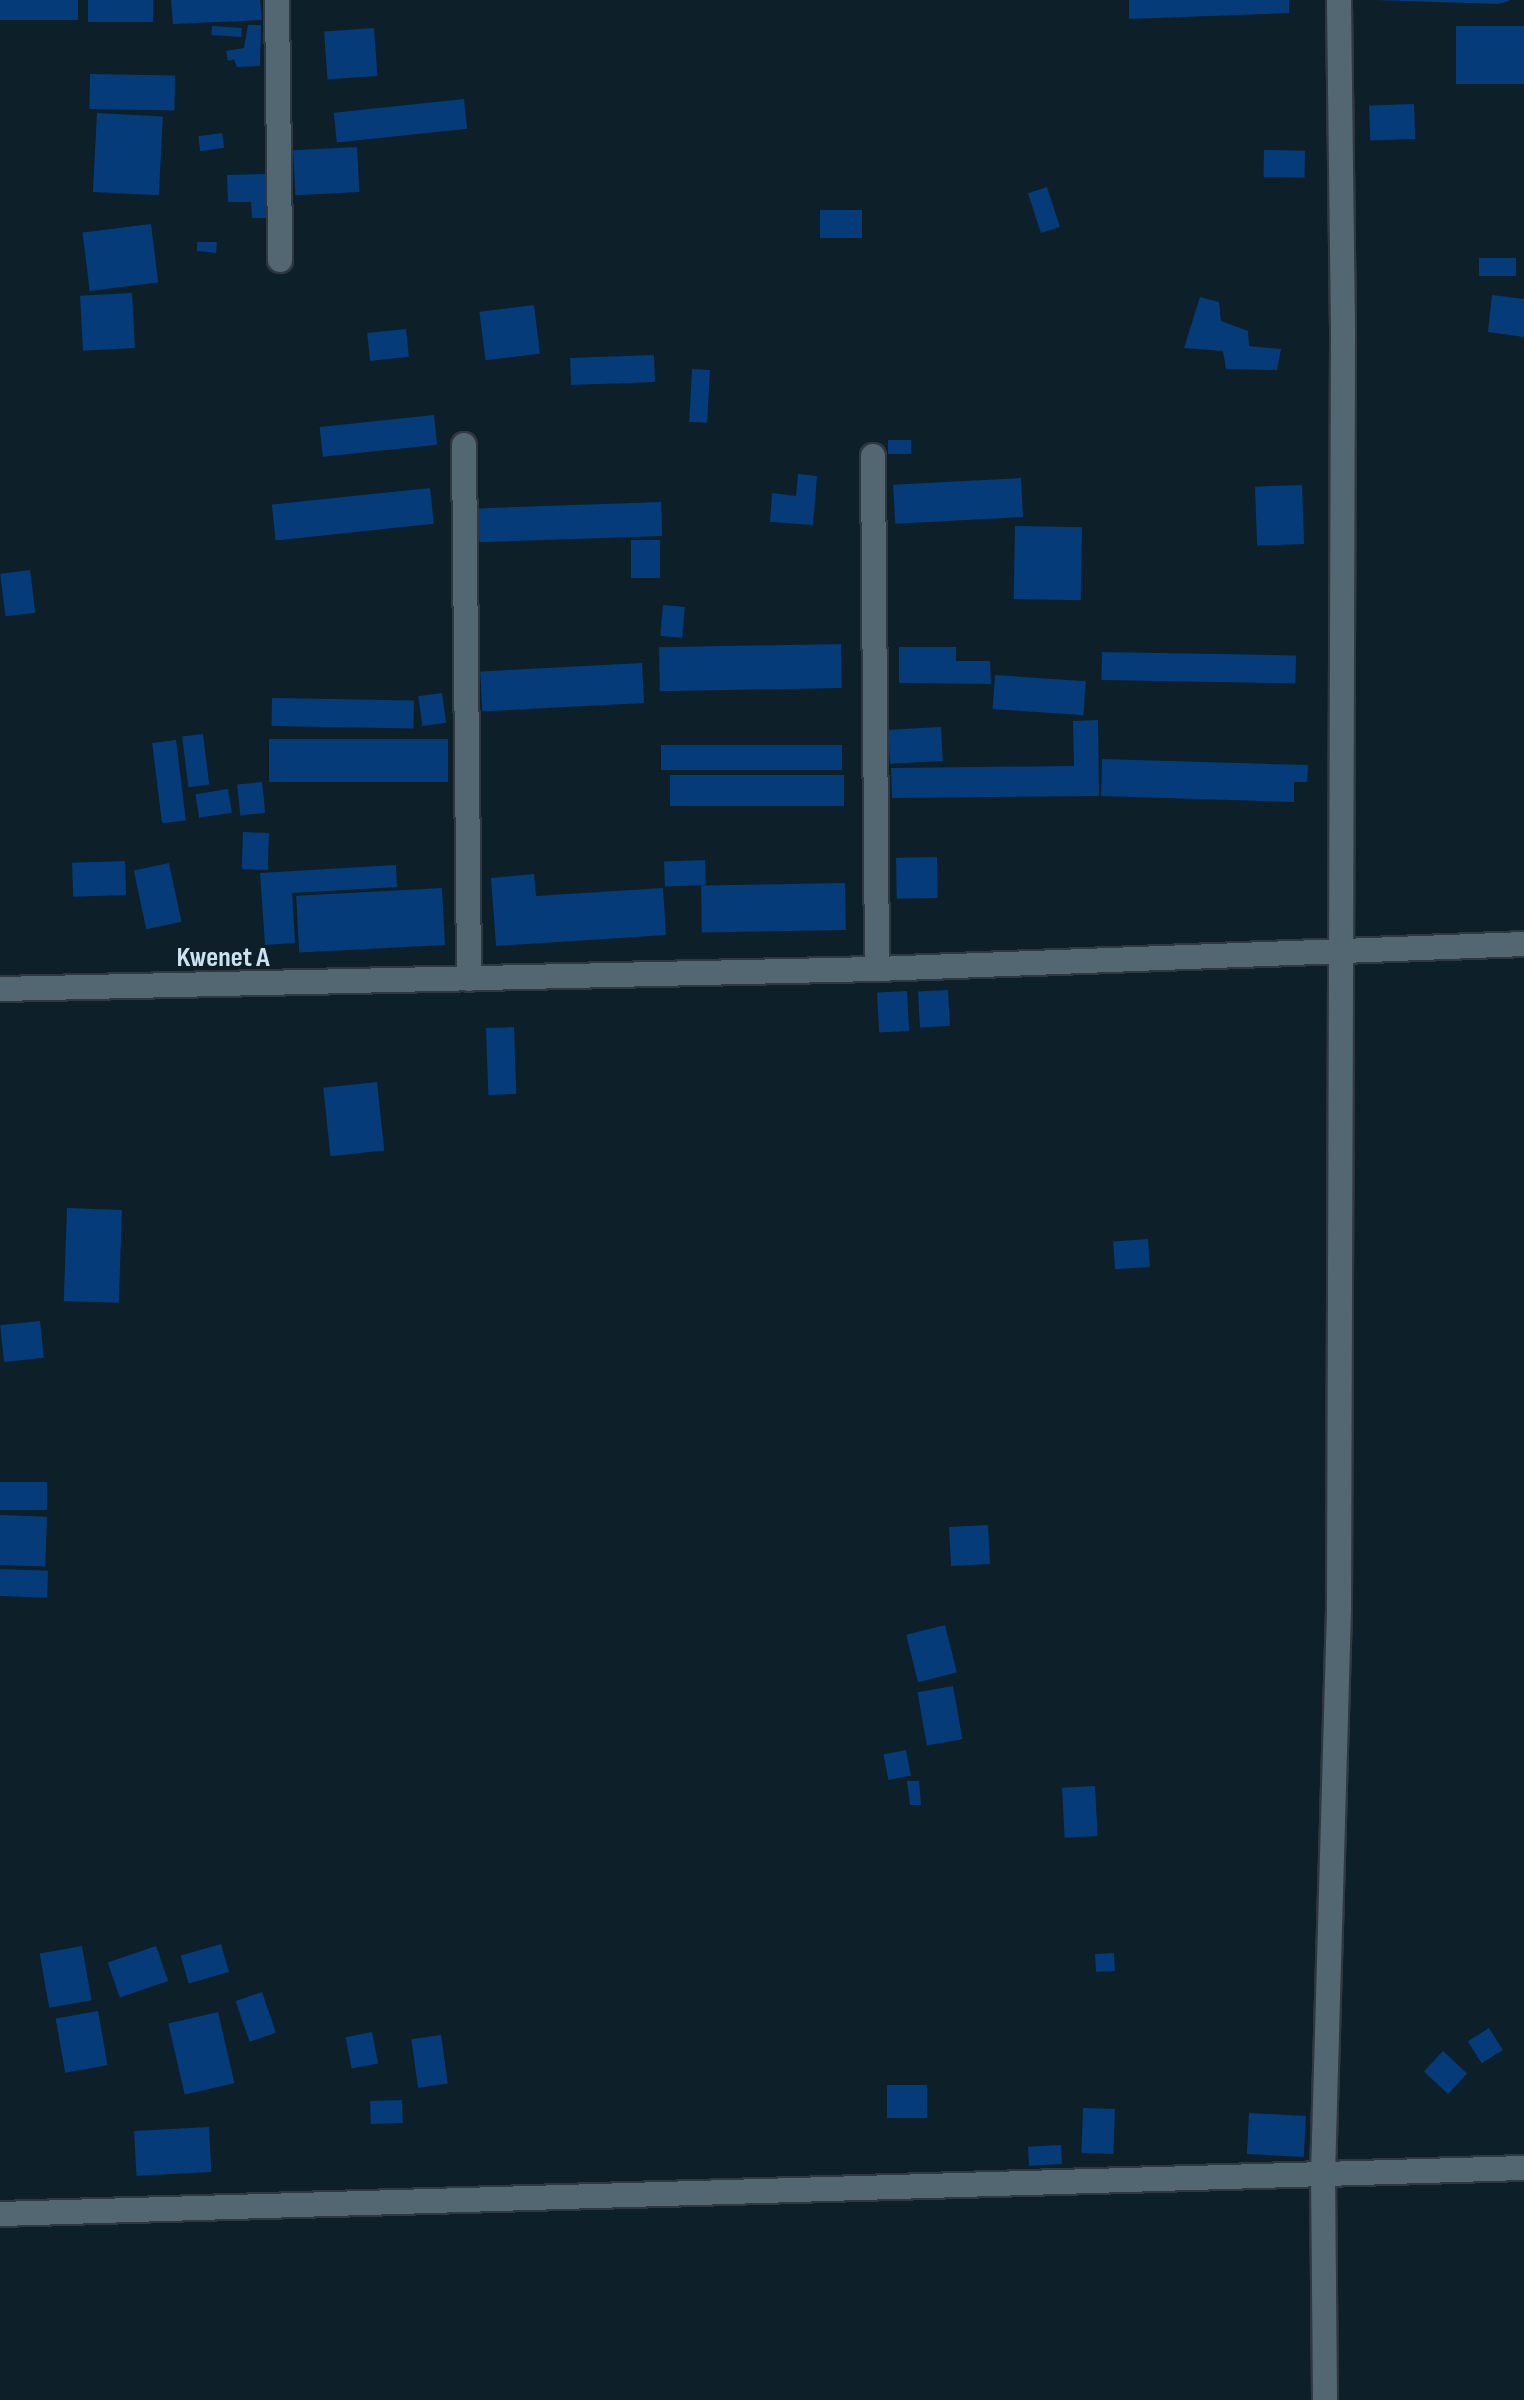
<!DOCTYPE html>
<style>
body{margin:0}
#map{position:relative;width:1524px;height:2400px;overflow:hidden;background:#0d1f28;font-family:"Sofia Sans Condensed",sans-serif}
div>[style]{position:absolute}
.building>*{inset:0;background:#063b79;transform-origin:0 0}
.roads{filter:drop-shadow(2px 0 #2f3740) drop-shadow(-2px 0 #2f3740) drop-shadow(0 2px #2f3740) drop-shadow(0 -2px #2f3740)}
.minor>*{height:24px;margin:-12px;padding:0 12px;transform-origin:12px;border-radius:12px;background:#536773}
span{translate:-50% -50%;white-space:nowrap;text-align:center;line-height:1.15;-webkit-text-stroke:6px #0d1f28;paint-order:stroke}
.quarter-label{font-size:28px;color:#cce2f0;font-weight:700}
</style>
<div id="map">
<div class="building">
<i style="left:0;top:0;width:78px;height:20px"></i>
<i style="left:88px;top:0;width:65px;height:22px"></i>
<i style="clip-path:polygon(171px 0,260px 0,262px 20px,173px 24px)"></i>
<i style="clip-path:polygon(1129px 0,1289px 0,1289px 13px,1129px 19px)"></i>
<i style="clip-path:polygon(1374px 0,1509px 0,1509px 1px,1498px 4px)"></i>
<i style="clip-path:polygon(248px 25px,261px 25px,260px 66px,237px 67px,234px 59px,228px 61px,226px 51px,244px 48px)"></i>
<i style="left:212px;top:26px;width:30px;height:9px;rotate:4deg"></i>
<i style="left:1524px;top:26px;width:58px;height:68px;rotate:90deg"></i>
<i style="left:374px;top:28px;width:48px;height:50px;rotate:86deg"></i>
<i style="left:90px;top:74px;width:85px;height:35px;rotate:1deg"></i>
<i style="left:464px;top:99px;width:30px;height:131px;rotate:84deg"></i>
<i style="left:1414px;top:104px;width:35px;height:45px;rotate:88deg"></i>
<i style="left:97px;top:113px;width:66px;height:79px;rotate:3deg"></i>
<i style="left:222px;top:133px;width:15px;height:24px;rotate:82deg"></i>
<i style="left:357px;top:147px;width:45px;height:64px;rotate:87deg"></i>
<i style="left:1264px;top:150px;width:41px;height:27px;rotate:1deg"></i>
<i style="clip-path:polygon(270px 174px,271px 218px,252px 218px,251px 202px,228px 202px,227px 175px)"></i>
<i style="left:1047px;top:187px;width:42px;height:20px;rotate:72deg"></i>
<i style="left:820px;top:210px;width:42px;height:28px"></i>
<i style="left:151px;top:224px;width:59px;height:69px;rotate:83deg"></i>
<i style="clip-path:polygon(197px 242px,217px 242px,216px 253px,197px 251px)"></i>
<i style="left:1516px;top:258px;width:18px;height:37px;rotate:90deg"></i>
<i style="left:132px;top:293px;width:55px;height:52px;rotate:87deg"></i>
<i style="clip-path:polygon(1492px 295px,1524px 299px,1524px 337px,1488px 332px)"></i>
<i style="clip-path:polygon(1200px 297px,1219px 302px,1221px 321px,1248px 331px,1249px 346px,1281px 349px,1277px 370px,1226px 369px,1223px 351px,1184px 348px)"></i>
<i style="left:534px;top:305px;width:49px;height:55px;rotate:83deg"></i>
<i style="left:406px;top:329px;width:28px;height:39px;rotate:84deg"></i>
<i style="left:654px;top:355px;width:27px;height:84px;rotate:88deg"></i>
<i style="left:692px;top:369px;width:18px;height:53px;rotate:3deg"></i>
<i style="left:434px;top:415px;width:30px;height:115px;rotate:84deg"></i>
<i style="left:888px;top:440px;width:23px;height:14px"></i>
<i style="clip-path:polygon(798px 474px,817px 476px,813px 525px,770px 522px,772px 493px,796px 496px)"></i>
<i style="left:1021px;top:478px;width:39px;height:128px;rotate:87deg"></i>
<i style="left:1302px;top:485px;width:59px;height:47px;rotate:88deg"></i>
<i style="left:430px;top:488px;width:36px;height:159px;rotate:84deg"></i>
<i style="left:661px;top:502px;width:34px;height:183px;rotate:88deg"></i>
<i style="left:1015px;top:526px;width:67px;height:73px;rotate:1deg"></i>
<i style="left:631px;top:540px;width:29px;height:38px"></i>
<i style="left:30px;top:570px;width:43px;height:30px;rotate:83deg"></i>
<i style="left:663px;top:605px;width:22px;height:31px;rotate:5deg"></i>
<i style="left:841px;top:644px;width:44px;height:182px;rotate:89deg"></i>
<i style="clip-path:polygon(899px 647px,956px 647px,956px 661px,990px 661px,991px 684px,899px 683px)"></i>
<i style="left:1102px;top:652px;width:194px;height:28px;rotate:1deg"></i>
<i style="left:642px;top:663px;width:40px;height:162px;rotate:87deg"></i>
<i style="left:995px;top:675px;width:91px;height:34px;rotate:4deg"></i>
<i style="left:442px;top:693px;width:30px;height:24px;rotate:82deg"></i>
<i style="left:272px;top:698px;width:142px;height:28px;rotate:1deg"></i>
<i style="clip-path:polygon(1098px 720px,1099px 796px,892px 798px,891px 768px,1074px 766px,1073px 721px)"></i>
<i style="left:941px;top:727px;width:34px;height:53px;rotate:87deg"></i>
<i style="left:203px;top:734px;width:51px;height:21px;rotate:83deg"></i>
<i style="left:448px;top:739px;width:43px;height:179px;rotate:90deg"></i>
<i style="left:176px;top:740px;width:81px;height:24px;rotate:83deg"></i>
<i style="left:842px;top:745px;width:25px;height:181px;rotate:90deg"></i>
<i style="clip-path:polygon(1102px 759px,1308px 765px,1307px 782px,1294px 782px,1294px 802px,1101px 796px)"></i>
<i style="left:844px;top:775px;width:31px;height:174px;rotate:90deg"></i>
<i style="left:262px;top:782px;width:31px;height:25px;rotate:84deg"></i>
<i style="left:228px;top:789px;width:24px;height:33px;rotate:81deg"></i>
<i style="left:243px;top:832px;width:26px;height:37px;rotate:2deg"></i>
<i style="left:937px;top:857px;width:41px;height:41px;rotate:89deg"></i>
<i style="left:705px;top:860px;width:25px;height:41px;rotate:88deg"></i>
<i style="left:125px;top:861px;width:34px;height:53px;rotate:88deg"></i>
<i style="left:169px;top:863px;width:60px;height:36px;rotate:78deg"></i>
<i style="clip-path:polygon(396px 865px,397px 887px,292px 893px,295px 943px,265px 945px,260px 873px)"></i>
<i style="clip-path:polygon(534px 874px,536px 896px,663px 888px,666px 935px,496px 946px,491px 878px)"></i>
<i style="left:845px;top:883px;width:47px;height:144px;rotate:89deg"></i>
<i style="left:442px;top:888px;width:57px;height:146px;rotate:87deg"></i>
<i style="left:948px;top:990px;width:36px;height:30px;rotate:87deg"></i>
<i style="left:907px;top:991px;width:40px;height:30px;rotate:87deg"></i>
<i style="left:514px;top:1027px;width:67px;height:28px;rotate:88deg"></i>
<i style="left:377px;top:1082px;width:69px;height:54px;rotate:84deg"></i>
<i style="left:67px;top:1208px;width:55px;height:93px;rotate:2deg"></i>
<i style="left:1148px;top:1239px;width:28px;height:35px;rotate:86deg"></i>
<i style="left:40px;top:1321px;width:37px;height:40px;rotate:84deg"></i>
<i style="left:0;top:1482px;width:47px;height:28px"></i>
<i style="left:0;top:1515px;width:47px;height:50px;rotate:2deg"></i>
<i style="left:988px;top:1525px;width:39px;height:39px;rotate:87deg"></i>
<i style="left:0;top:1569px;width:48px;height:27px;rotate:2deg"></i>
<i style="left:945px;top:1625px;width:49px;height:40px;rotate:76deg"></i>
<i style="left:953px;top:1686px;width:54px;height:36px;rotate:80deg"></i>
<i style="left:906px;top:1750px;width:26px;height:23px;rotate:79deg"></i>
<i style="clip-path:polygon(907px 1781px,919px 1781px,921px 1805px,910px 1805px)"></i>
<i style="left:1095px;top:1786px;width:50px;height:33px;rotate:87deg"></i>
<i style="left:221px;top:1944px;width:29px;height:42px;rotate:74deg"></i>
<i style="left:82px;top:1946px;width:55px;height:43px;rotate:80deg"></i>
<i style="left:156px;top:1946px;width:37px;height:51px;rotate:71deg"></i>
<i style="left:1114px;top:1953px;width:18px;height:19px;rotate:87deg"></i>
<i style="left:262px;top:1992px;width:43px;height:28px;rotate:71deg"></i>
<i style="left:98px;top:2011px;width:55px;height:43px;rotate:80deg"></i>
<i style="left:218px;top:2012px;width:73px;height:51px;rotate:77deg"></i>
<i style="left:1489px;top:2028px;width:26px;height:25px;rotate:58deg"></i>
<i style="left:372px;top:2032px;width:32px;height:27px;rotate:79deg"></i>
<i style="left:441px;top:2035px;width:49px;height:30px;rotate:82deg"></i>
<i style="left:1443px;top:2051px;width:33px;height:28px;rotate:43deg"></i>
<i style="left:887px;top:2085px;width:40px;height:33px"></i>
<i style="left:402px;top:2100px;width:23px;height:32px;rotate:88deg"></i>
<i style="left:1083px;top:2108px;width:32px;height:45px;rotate:2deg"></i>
<i style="left:1249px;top:2113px;width:57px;height:41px;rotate:3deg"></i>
<i style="left:209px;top:2127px;width:45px;height:75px;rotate:87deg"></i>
<i style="left:1061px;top:2145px;width:19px;height:33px;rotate:87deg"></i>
</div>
<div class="roads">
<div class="minor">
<i style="left:277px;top:0;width:260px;rotate:89.3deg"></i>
<i style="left:464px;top:445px;width:534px;rotate:89.46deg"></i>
<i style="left:873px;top:456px;width:513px;rotate:89.55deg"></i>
<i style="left:0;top:989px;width:877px;rotate:-1.31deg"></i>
<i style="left:877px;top:969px;width:647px;rotate:-2.21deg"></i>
<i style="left:0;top:2214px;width:1525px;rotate:-1.73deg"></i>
<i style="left:1325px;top:2400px;width:225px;rotate:-90.5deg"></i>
<i style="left:1323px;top:2175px;width:566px;rotate:-88.38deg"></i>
<i style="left:1339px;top:1609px;width:1279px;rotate:-89.82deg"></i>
<i style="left:1343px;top:330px;width:330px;rotate:-90.7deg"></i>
</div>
</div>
<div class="quarter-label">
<span style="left:223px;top:958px">Kwenet A</span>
</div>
</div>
